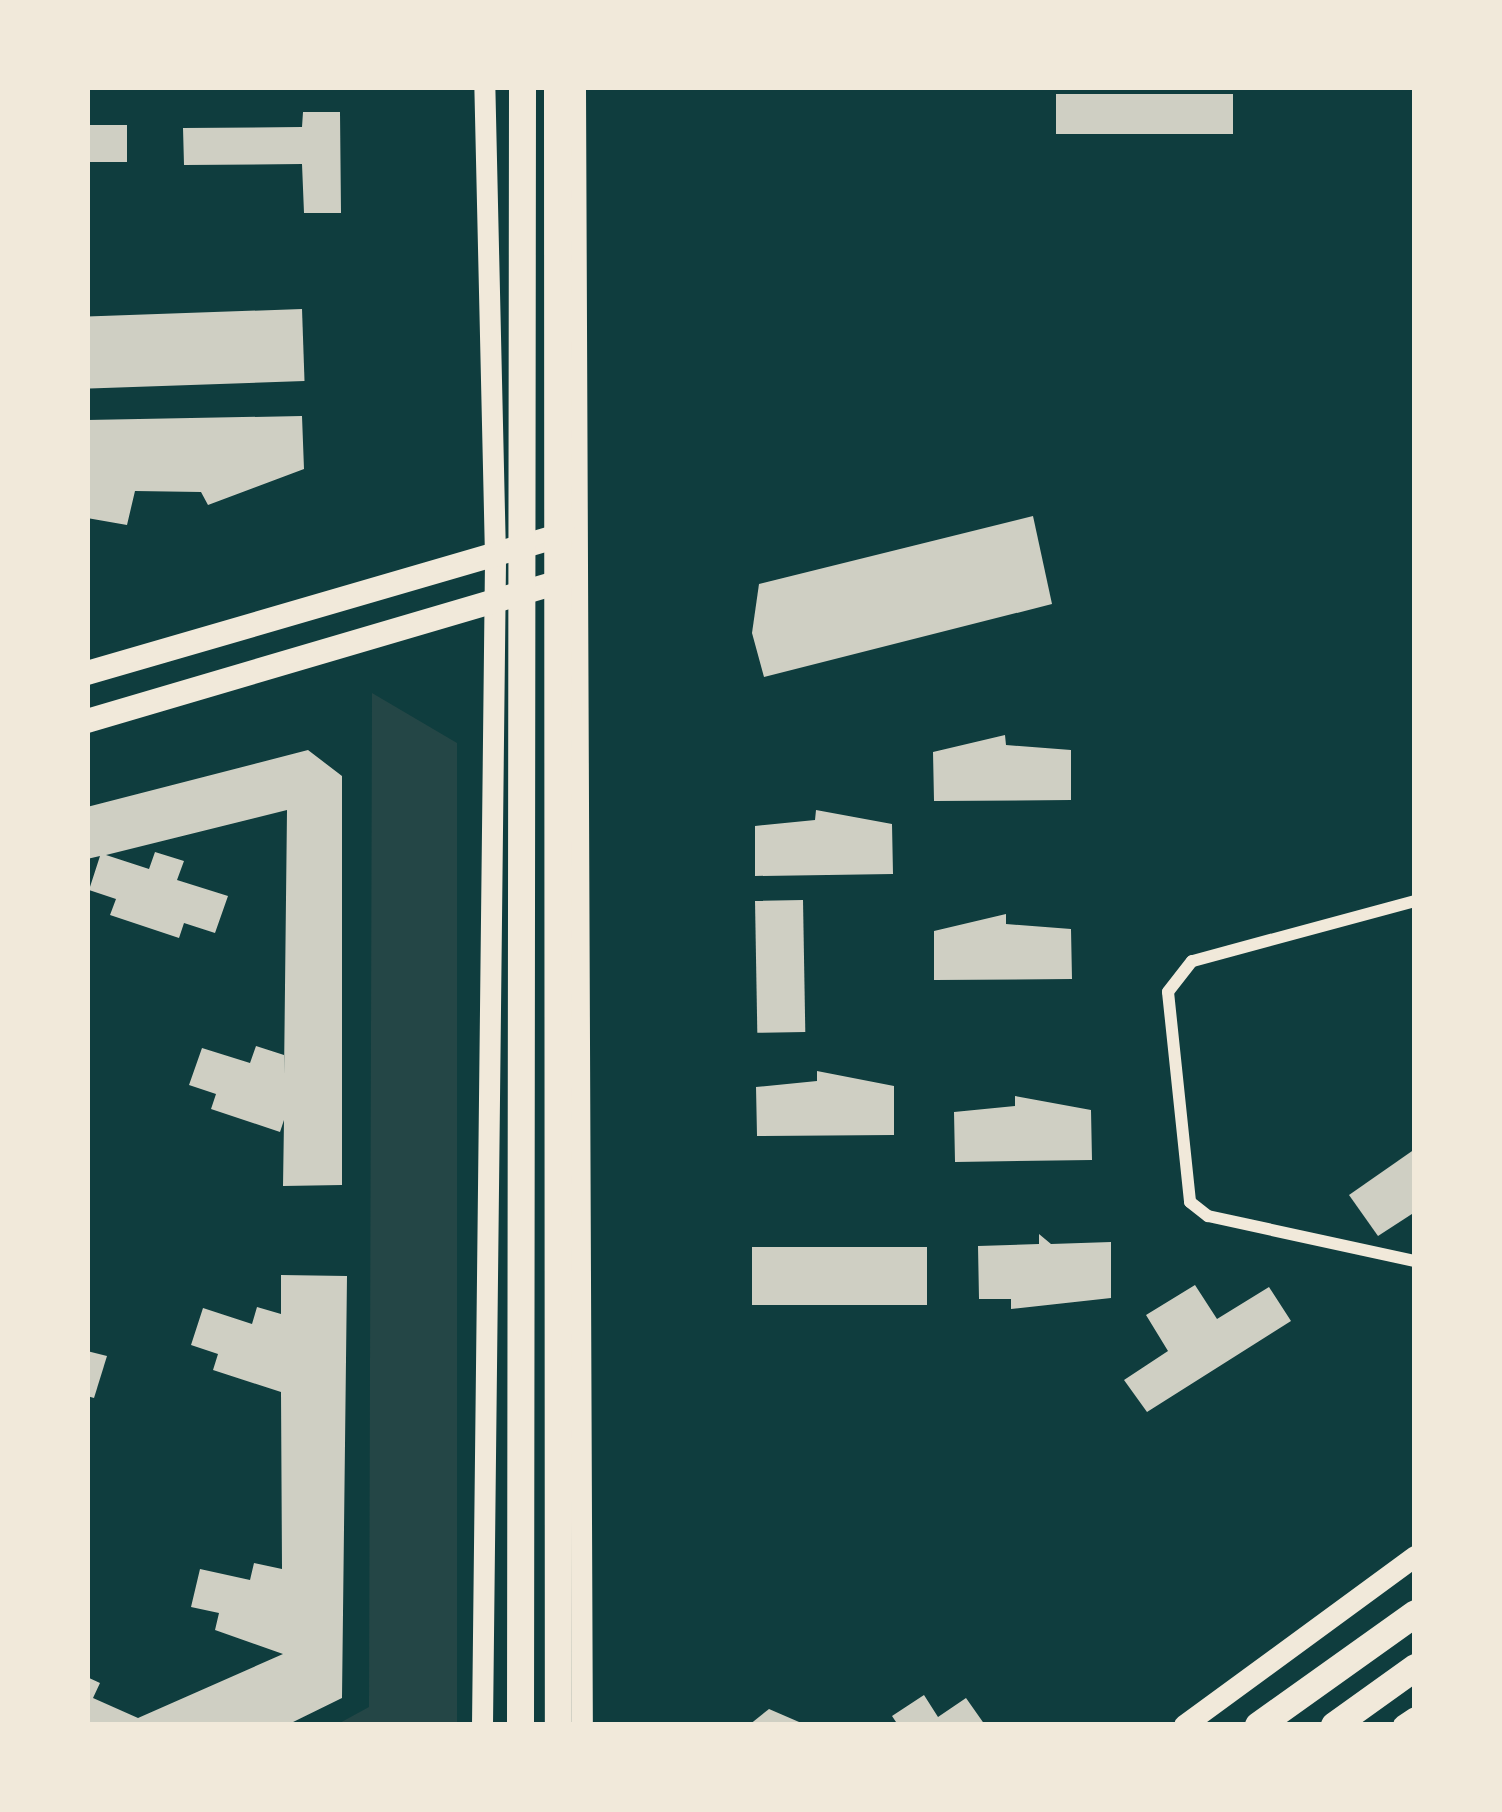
<!DOCTYPE html>
<style>
body{margin:0}
#map{position:relative;width:1502px;height:1812px;overflow:hidden;background:#0f3d3e;font-family:"PT Sans Narrow",sans-serif}
div>[style]{position:absolute}
.green>*{inset:0;background:#244646}
.building>*{inset:0;background:#cfcfc3;transform-origin:0 0}
.minor>*{height:12px;margin:-6px;padding:0 6px;transform-origin:6px;border-radius:6px;background:#f1e9da}
.tertiary>*{height:21px;margin:-10.5px;padding:0 10.5px;transform-origin:10.5px;border-radius:10.5px;background:#f1e9da}
.secondary>*{height:24px;margin:-12px;padding:0 12px;transform-origin:12px;border-radius:12px;background:#f1e9da}
.primary>*{height:27px;margin:-13.5px;padding:0 13.5px;transform-origin:13.5px;border-radius:13.5px;background:#f1e9da}
span{translate:-50% -50%;white-space:nowrap;text-align:center;line-height:1.15;-webkit-text-stroke:12px #f1e9da;paint-order:stroke}
.frame{position:absolute;inset:0;border:90px solid #f1e9da;pointer-events:none}
</style>
<div id="map">
<div class="green">
<i style="clip-path:polygon(372px 693px,457px 743px,457px 1725px,336px 1725px,369px 1707px)"></i>
</div>
<div class="building">
<i style="left:1056px;top:94px;width:177px;height:40px"></i>
<i style="clip-path:polygon(303px 112px,340px 112px,341px 213px,304px 213px,302px 164px,184px 165px,183px 128px,302px 127px)"></i>
<i style="left:87px;top:125px;width:40px;height:37px"></i>
<i style="left:302px;top:309px;width:72px;height:215px;rotate:88deg"></i>
<i style="clip-path:polygon(302px 416px,304px 469px,208px 505px,201px 492px,135px 491px,127px 525px,87px 518px,87px 420px)"></i>
<i style="clip-path:polygon(1033px 516px,1052px 604px,764px 677px,752px 633px,759px 584px)"></i>
<i style="clip-path:polygon(1005px 735px,1006px 745px,1071px 750px,1071px 800px,934px 801px,933px 752px)"></i>
<i style="clip-path:polygon(308px 750px,342px 776px,342px 1185px,283px 1186px,284px 1120px,280px 1132px,211px 1109px,216px 1094px,189px 1085px,202px 1048px,250px 1063px,256px 1046px,284px 1055px,284px 1076px,287px 810px,106px 855px,149px 869px,155px 852px,184px 861px,177px 880px,228px 896px,215px 933px,184px 923px,179px 938px,110px 915px,116px 899px,89px 890px,100px 856px,87px 859px,87px 807px)"></i>
<i style="clip-path:polygon(816px 810px,892px 824px,893px 874px,755px 876px,755px 826px,815px 820px)"></i>
<i style="left:803px;top:900px;width:132px;height:48px;rotate:89deg"></i>
<i style="clip-path:polygon(1006px 914px,1006px 924px,1071px 929px,1072px 979px,934px 980px,934px 931px)"></i>
<i style="clip-path:polygon(817px 1071px,894px 1086px,894px 1135px,757px 1136px,756px 1087px,817px 1081px)"></i>
<i style="clip-path:polygon(1015px 1096px,1091px 1110px,1092px 1160px,955px 1162px,954px 1112px,1015px 1106px)"></i>
<i style="clip-path:polygon(1415px 1149px,1415px 1212px,1378px 1236px,1349px 1195px)"></i>
<i style="clip-path:polygon(1039px 1234px,1051px 1244px,1111px 1242px,1111px 1298px,1011px 1309px,1011px 1299px,979px 1299px,978px 1246px,1039px 1244px)"></i>
<i style="left:927px;top:1247px;width:58px;height:175px;rotate:90deg"></i>
<i style="clip-path:polygon(281px 1275px,347px 1276px,342px 1698px,287px 1725px,87px 1725px,87px 1677px,100px 1683px,93px 1698px,138px 1718px,283px 1654px,215px 1630px,219px 1613px,191px 1607px,200px 1569px,250px 1580px,254px 1563px,282px 1569px,281px 1392px,213px 1370px,218px 1354px,191px 1345px,203px 1308px,252px 1324px,257px 1307px,281px 1314px)"></i>
<i style="clip-path:polygon(1195px 1285px,1217px 1319px,1269px 1287px,1291px 1321px,1147px 1412px,1124px 1380px,1168px 1351px,1146px 1315px)"></i>
<i style="clip-path:polygon(87px 1351px,107px 1356px,94px 1398px,87px 1396px)"></i>
<i style="clip-path:polygon(924px 1695px,938px 1717px,966px 1698px,985px 1725px,898px 1725px,892px 1716px)"></i>
<i style="clip-path:polygon(769px 1709px,806px 1725px,749px 1725px)"></i>
</div>
<div class="minor">
<i style="left:1415px;top:901px;width:231px;rotate:164.9deg"></i>
<i style="left:1192px;top:961px;width:39px;rotate:128deg"></i>
<i style="left:1168px;top:992px;width:211px;rotate:84deg"></i>
<i style="left:1190px;top:1202px;width:23px;rotate:38deg"></i>
<i style="left:1208px;top:1216px;width:212px;rotate:12.3deg"></i>
</div>
<div class="tertiary">
<i style="left:575px;top:87px;width:1638px;rotate:89.76deg"></i>
<i style="left:482px;top:1725px;width:1169px;rotate:-89.36deg"></i>
<i style="left:495px;top:556px;width:469px;rotate:-91.3deg"></i>
<i style="left:1184px;top:1725px;width:286px;rotate:-36.2deg"></i>
<i style="left:1403px;top:1725px;width:14px;rotate:-34deg"></i>
</div>
<div class="secondary">
<i style="left:87px;top:673px;width:497px;rotate:-16.2deg"></i>
<i style="left:87px;top:721px;width:495px;rotate:-16.4deg"></i>
</div>
<div class="primary">
<i style="left:557px;top:87px;width:1638px;rotate:89.97deg"></i>
<i style="left:520px;top:1725px;width:1638px;rotate:-89.93deg"></i>
<i style="left:1258px;top:1725px;width:193px;rotate:-35.5deg"></i>
<i style="left:1334px;top:1725px;width:100px;rotate:-35.6deg"></i>
</div>
<div class="frame"></div>
</div>
